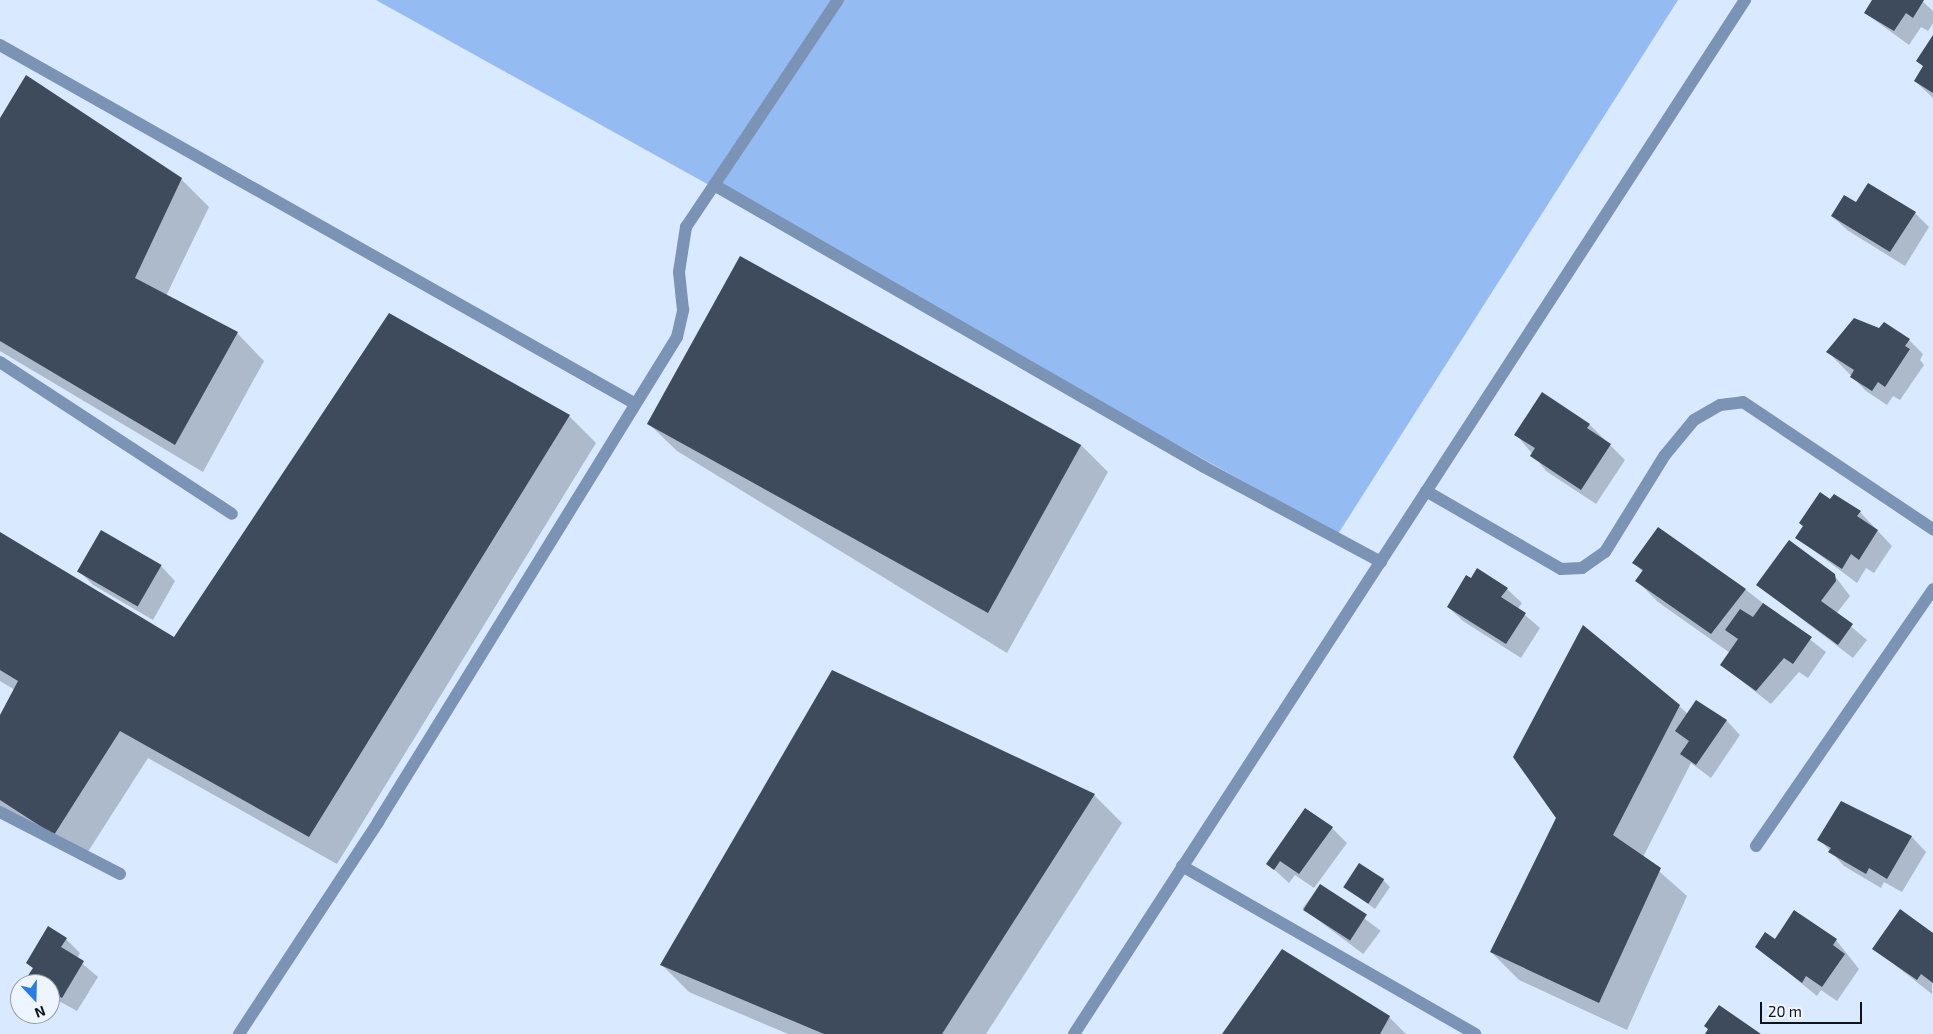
<!DOCTYPE html>
<style>
body{margin:0}
#map{position:relative;width:1933px;height:1034px;overflow:hidden;background:#d9e9ff;font-family:"Exo 2",sans-serif}
div>[style]{position:absolute}
.green>*{inset:0;background:#94bbf2}
.shadow>*{inset:0;background:#0003;transform-origin:0 0}
.building>*{inset:0;background:#3e4b5d;transform-origin:0 0}
.minor>*{height:12px;margin:-6px;padding:0 6px;transform-origin:6px;border-radius:6px;background:#7b93b5}
span{translate:-50% -50%;white-space:nowrap;text-align:center;line-height:1.15;-webkit-text-stroke:5px #eff5fe;paint-order:stroke}
.north{position:absolute;left:10px;top:974px;width:50px;height:50px;box-sizing:border-box;background:#eff5fe;border:1px solid #959ba3;border-radius:50%;rotate:159deg;font-size:14px;font-weight:700;line-height:20px;text-align:center;color:#0e131b}
.north::after{content:'';display:block;margin:auto;width:18px;height:22px;background:#277ce6;clip-path:polygon(50% 0,100% 100%,50% 72%,0 100%)}
.scale{position:absolute;left:1760px;top:1002px;width:102px;height:22px;box-sizing:border-box;border:2px solid #0e131b;border-top:0;padding-left:6px;font-size:15px;line-height:18px;white-space:nowrap;color:#0e131b;-webkit-text-stroke:4px #eff5fe;paint-order:stroke}
</style>
<div id="map">
<div class="green">
<div style="clip-path:polygon(376px 0,1678px 0,1338px 534px)"></div>
</div>
<div class="shadow">
<div style="clip-path:polygon(1873px 0,1921px 0,1933px 11px,1933px 23px,1928px 31px,1921px 27px,1909px 45px,1865px 13px)"></div>
<div style="clip-path:polygon(1933px 37px,1933px 98px,1915px 81px,1924px 67px,1918px 61px)"></div>
<div style="clip-path:polygon(0 121px,181px 179px,209px 207px,166px 296px,237px 333px,264px 361px,203px 472px,0 351px)"></div>
<div style="clip-path:polygon(1856px 204px,1915px 213px,1929px 227px,1905px 266px,1847px 230px,1832px 216px)"></div>
<div style="clip-path:polygon(1909px 340px,1923px 354px,1920px 360px,1924px 365px,1900px 400px,1893px 396px,1887px 405px,1866px 391px,1828px 352px)"></div>
<div style="clip-path:polygon(1543px 394px,1590px 425px,1625px 460px,1596px 504px,1546px 471px,1516px 434px)"></div>
<div style="clip-path:polygon(569px 416px,596px 443px,337px 864px,148px 758px,82px 861px,0 809px,0 718px,15px 690px,0 681px,0 533px,174px 638px)"></div>
<div style="clip-path:polygon(649px 424px,1081px 445px,1108px 472px,1007px 653px,677px 451px)"></div>
<div style="clip-path:polygon(1860px 512px,1892px 546px,1874px 573px,1866px 568px,1857px 583px,1797px 538px)"></div>
<div style="clip-path:polygon(1634px 563px,1746px 590px,1826px 652px,1808px 678px,1799px 672px,1771px 704px,1721px 665px,1730px 653px,1658px 602px,1637px 581px,1643px 572px)"></div>
<div style="clip-path:polygon(161px 566px,175px 581px,153px 620px,93px 585px,79px 571px)"></div>
<div style="clip-path:polygon(1834px 575px,1850px 596px,1836px 614px,1867px 640px,1853px 658px,1757px 585px)"></div>
<div style="clip-path:polygon(1507px 589px,1522px 603px,1518px 609px,1540px 628px,1521px 658px,1463px 621px,1448px 607px)"></div>
<div style="clip-path:polygon(833px 672px,1094px 795px,1122px 823px,986px 1034px,788px 1034px,689px 992px,662px 965px)"></div>
<div style="clip-path:polygon(1679px 706px,1688px 714px,1726px 720px,1740px 735px,1711px 778px,1691px 763px,1643px 857px,1687px 896px,1627px 1030px,1519px 980px,1491px 952px)"></div>
<div style="clip-path:polygon(1841px 803px,1912px 837px,1926px 852px,1902px 892px,1884px 882px,1881px 888px,1844px 866px,1819px 839px)"></div>
<div style="clip-path:polygon(1332px 828px,1347px 843px,1314px 888px,1295px 875px,1289px 883px,1268px 864px)"></div>
<div style="clip-path:polygon(1383px 880px,1390px 887px,1375px 909px,1345px 887px)"></div>
<div style="left:1320px;top:885px;width:76px;height:29px;rotate:37deg"></div>
<div style="clip-path:polygon(1795px 912px,1836px 940px,1859px 969px,1837px 1001px,1821px 990px,1817px 996px,1757px 947px,1776px 941px)"></div>
<div style="clip-path:polygon(1933px 934px,1932px 994px,1873px 948px)"></div>
<div style="clip-path:polygon(66px 939px,80px 953px,77px 959px,98px 977px,77px 1011px,50px 996px,50px 984px,36px 984px,29px 977px,34px 969px,27px 963px)"></div>
<div style="clip-path:polygon(1389px 1017px,1406px 1034px,1223px 1034px)"></div>
</div>
<div class="building">
<div style="clip-path:polygon(1872px 0,1924px 0,1913px 18px,1906px 13px,1894px 31px,1864px 13px)"></div>
<div style="clip-path:polygon(1933px 35px,1933px 93px,1914px 81px,1923px 66px,1916px 61px)"></div>
<div style="clip-path:polygon(26px 75px,182px 178px,135px 278px,238px 332px,175px 445px,0 341px,0 118px)"></div>
<div style="clip-path:polygon(1868px 183px,1916px 212px,1890px 252px,1831px 216px,1844px 195px,1856px 202px)"></div>
<div style="left:740px;top:256px;width:390px;height:192px;rotate:29deg"></div>
<div style="clip-path:polygon(389px 313px,570px 415px,309px 837px,120px 731px,54px 835px,0 800px,0 715px,18px 681px,0 670px,0 532px,174px 637px)"></div>
<div style="clip-path:polygon(1854px 318px,1879px 328px,1884px 322px,1910px 339px,1905px 346px,1910px 349px,1885px 387px,1878px 382px,1872px 391px,1850px 377px,1854px 370px,1826px 352px)"></div>
<div style="clip-path:polygon(1542px 392px,1590px 424px,1587px 428px,1611px 444px,1581px 490px,1530px 456px,1535px 448px,1514px 435px)"></div>
<div style="clip-path:polygon(1820px 492px,1830px 499px,1834px 494px,1861px 511px,1857px 516px,1878px 530px,1859px 560px,1851px 554px,1842px 569px,1795px 538px,1803px 526px,1799px 523px)"></div>
<div style="clip-path:polygon(1658px 527px,1746px 589px,1711px 634px,1635px 581px,1643px 570px,1632px 563px)"></div>
<div style="left:101px;top:530px;width:70px;height:48px;rotate:30deg"></div>
<div style="clip-path:polygon(1789px 540px,1835px 574px,1836px 581px,1821px 601px,1853px 624px,1838px 645px,1756px 585px)"></div>
<div style="clip-path:polygon(1477px 568px,1508px 588px,1501px 597px,1526px 613px,1506px 644px,1447px 607px,1466px 575px,1471px 578px)"></div>
<div style="clip-path:polygon(1763px 603px,1812px 637px,1793px 664px,1784px 658px,1756px 691px,1720px 665px,1738px 639px,1725px 630px,1740px 609px,1753px 617px)"></div>
<div style="clip-path:polygon(1583px 625px,1680px 705px,1613px 835px,1661px 868px,1599px 1003px,1490px 952px,1556px 818px,1513px 757px)"></div>
<div style="clip-path:polygon(832px 670px,1095px 794px,942px 1034px,824px 1034px,660px 965px)"></div>
<div style="clip-path:polygon(1696px 700px,1727px 720px,1696px 765px,1680px 754px,1689px 741px,1675px 731px)"></div>
<div style="clip-path:polygon(1841px 801px,1912px 836px,1887px 879px,1869px 868px,1866px 874px,1828px 852px,1831px 848px,1817px 840px)"></div>
<div style="clip-path:polygon(1305px 808px,1333px 827px,1299px 874px,1280px 861px,1274px 870px,1266px 864px)"></div>
<div style="left:1359px;top:863px;width:30px;height:29px;rotate:33deg"></div>
<div style="left:1320px;top:884px;width:56px;height:31px;rotate:33deg"></div>
<div style="clip-path:polygon(1900px 909px,1933px 933px,1933px 983px,1921px 974px,1917px 980px,1872px 949px)"></div>
<div style="clip-path:polygon(1794px 910px,1837px 939px,1833px 945px,1845px 954px,1822px 987px,1806px 976px,1802px 983px,1755px 947px,1765px 932px,1775px 939px)"></div>
<div style="clip-path:polygon(48px 926px,67px 938px,61px 947px,84px 961px,62px 998px,50px 991px,50px 984px,27px 977px,33px 968px,26px 963px)"></div>
<div style="clip-path:polygon(1282px 949px,1390px 1016px,1380px 1034px,1222px 1034px)"></div>
<div style="clip-path:polygon(1719px 1005px,1761px 1034px,1705px 1034px,1708px 1029px,1704px 1026px)"></div>
</div>
<div class="minor">
<div style="left:0;top:45px;width:728px;rotate:29.45deg"></div>
<div style="left:714px;top:185px;width:565px;rotate:29.92deg"></div>
<div style="left:1204px;top:467px;width:201px;rotate:28.2deg"></div>
<div style="left:0;top:362px;width:277px;rotate:33.2deg"></div>
<div style="left:1426px;top:491px;width:156px;rotate:30deg"></div>
<div style="left:1561px;top:569px;width:21px;rotate:-3deg"></div>
<div style="left:1582px;top:568px;width:28px;rotate:-35deg"></div>
<div style="left:1605px;top:552px;width:114px;rotate:-58.3deg"></div>
<div style="left:1665px;top:455px;width:45px;rotate:-50.4deg"></div>
<div style="left:1694px;top:420px;width:30px;rotate:-30deg"></div>
<div style="left:1720px;top:405px;width:23px;rotate:-7deg"></div>
<div style="left:1743px;top:402px;width:229px;rotate:33.8deg"></div>
<div style="left:0;top:812px;width:135px;rotate:27.3deg"></div>
<div style="left:1756px;top:846px;width:312px;rotate:-55.4deg"></div>
<div style="left:1182px;top:866px;width:338px;rotate:29.8deg"></div>
<div style="left:239px;top:1034px;width:254px;rotate:-56.7deg"></div>
<div style="left:378px;top:822px;width:570px;rotate:-58.35deg"></div>
<div style="left:677px;top:337px;width:28px;rotate:-77deg"></div>
<div style="left:683px;top:310px;width:38px;rotate:-96deg"></div>
<div style="left:679px;top:272px;width:46px;rotate:-81.2deg"></div>
<div style="left:686px;top:227px;width:273px;rotate:-56.2deg"></div>
<div style="left:1074px;top:1034px;width:1233px;rotate:-57.02deg"></div>
</div>
<div class="north">N</div>
<div class="scale">20 m</div>
</div>
